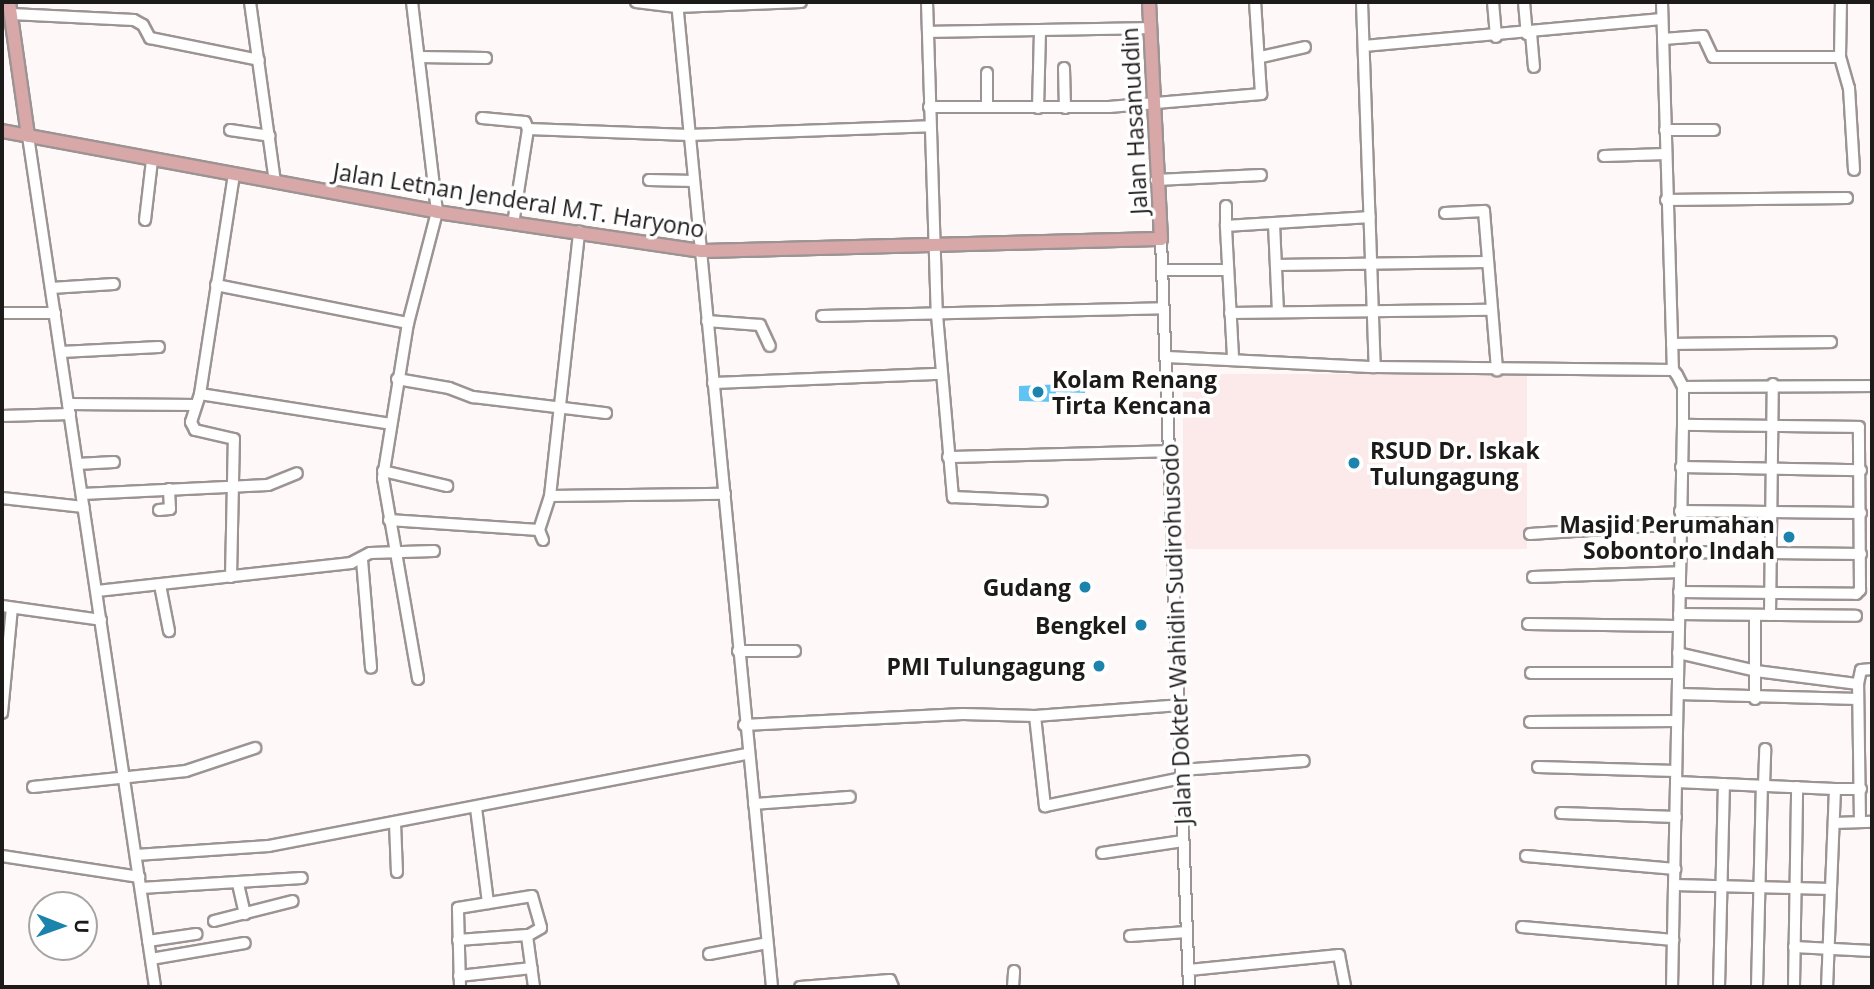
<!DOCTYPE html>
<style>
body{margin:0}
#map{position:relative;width:1874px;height:989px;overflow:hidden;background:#fff8f8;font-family:"Open Sans",sans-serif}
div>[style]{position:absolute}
.built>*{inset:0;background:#fbeae9;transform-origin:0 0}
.water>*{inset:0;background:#5fc4f3}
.roads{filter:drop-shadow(2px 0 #9c9493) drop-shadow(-2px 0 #9c9493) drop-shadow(0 2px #9c9493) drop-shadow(0 -2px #9c9493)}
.minor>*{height:10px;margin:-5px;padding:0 5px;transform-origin:5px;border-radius:5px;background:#fff}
.major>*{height:12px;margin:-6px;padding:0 6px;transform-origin:6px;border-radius:6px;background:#d8a8a8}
.dots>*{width:19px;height:19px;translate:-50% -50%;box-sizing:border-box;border:4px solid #fff;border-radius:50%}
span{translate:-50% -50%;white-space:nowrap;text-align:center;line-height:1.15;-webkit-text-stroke:7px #fff;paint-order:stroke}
.street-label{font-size:23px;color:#1d1a1a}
.poi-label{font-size:23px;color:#1d1a1a;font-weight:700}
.left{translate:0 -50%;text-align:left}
.right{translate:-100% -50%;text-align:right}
.frame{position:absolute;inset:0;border:4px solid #1d1a1a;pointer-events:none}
.north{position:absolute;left:28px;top:891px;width:70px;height:70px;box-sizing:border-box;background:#fff;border:2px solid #a5a3a3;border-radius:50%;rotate:91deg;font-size:19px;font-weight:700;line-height:28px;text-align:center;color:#1d1a1a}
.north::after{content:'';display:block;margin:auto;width:24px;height:32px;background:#1b83ac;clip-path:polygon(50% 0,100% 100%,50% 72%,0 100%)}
</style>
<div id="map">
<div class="built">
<div style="left:1183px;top:374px;width:344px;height:175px"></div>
</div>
<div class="water">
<div style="clip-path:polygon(1086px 383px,1085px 393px,1056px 392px,1055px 402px,1019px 401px,1019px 386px)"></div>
</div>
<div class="roads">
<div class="minor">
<div style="left:250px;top:2px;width:182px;rotate:82.1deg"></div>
<div style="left:412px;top:2px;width:211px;rotate:83.2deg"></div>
<div style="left:437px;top:212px;width:115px;rotate:104.6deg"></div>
<div style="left:408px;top:323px;width:157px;rotate:99.2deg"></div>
<div style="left:383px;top:478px;width:204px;rotate:80.1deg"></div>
<div style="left:636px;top:2px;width:41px;rotate:7deg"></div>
<div style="left:677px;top:7px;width:124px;rotate:-2.3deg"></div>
<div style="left:677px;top:2px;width:990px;rotate:84.49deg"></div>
<div style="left:927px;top:2px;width:313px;rotate:88.2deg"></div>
<div style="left:937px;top:315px;width:183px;rotate:85deg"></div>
<div style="left:953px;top:497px;width:89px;rotate:2.6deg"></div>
<div style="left:1362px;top:2px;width:365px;rotate:88deg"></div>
<div style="left:1493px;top:2px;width:35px;rotate:85deg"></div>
<div style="left:1524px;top:2px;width:32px;rotate:85deg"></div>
<div style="left:1662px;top:2px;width:368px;rotate:88.3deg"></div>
<div style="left:11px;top:14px;width:123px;rotate:2.8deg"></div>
<div style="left:134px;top:20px;width:10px;rotate:29deg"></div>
<div style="left:143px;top:25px;width:15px;rotate:62deg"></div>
<div style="left:150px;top:38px;width:111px;rotate:11.4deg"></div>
<div style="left:928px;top:32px;width:222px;rotate:-1deg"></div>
<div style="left:1531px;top:33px;width:34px;rotate:85deg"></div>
<div style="left:1663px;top:39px;width:40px;rotate:-4.3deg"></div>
<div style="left:1703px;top:36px;width:23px;rotate:65deg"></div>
<div style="left:1713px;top:57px;width:127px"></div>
<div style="left:1840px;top:57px;width:55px;rotate:-89deg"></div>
<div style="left:1364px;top:46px;width:299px;rotate:-5.2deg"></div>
<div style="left:419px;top:57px;width:67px;rotate:0.9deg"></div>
<div style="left:1261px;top:57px;width:45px;rotate:-12.8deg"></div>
<div style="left:1840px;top:57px;width:32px;rotate:74deg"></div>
<div style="left:1849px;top:88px;width:82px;rotate:86.5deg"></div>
<div style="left:1064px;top:68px;width:40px;rotate:88.6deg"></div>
<div style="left:987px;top:73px;width:34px;rotate:90deg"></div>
<div style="left:929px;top:107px;width:180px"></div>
<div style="left:1109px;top:107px;width:153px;rotate:-4.9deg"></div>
<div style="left:1261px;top:94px;width:92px;rotate:-93.7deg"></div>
<div style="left:1038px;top:108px;width:78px;rotate:-88.5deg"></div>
<div style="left:482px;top:118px;width:43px;rotate:5.3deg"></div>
<div style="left:525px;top:122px;width:8px;rotate:67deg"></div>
<div style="left:230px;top:130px;width:40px;rotate:8.5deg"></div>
<div style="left:1665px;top:130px;width:49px"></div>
<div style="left:28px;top:136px;width:860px;rotate:81.51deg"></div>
<div style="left:1604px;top:156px;width:62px;rotate:-1.8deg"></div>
<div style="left:649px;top:180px;width:45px;rotate:1.3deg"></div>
<div style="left:1156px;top:180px;width:105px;rotate:-2.7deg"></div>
<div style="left:1666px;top:200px;width:181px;rotate:-0.6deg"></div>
<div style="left:1226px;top:206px;width:20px;rotate:90deg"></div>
<div style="left:1445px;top:213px;width:39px;rotate:-3deg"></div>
<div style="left:1484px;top:211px;width:160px;rotate:85.3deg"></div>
<div style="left:145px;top:220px;width:60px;rotate:-83.3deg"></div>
<div style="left:513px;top:224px;width:96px;rotate:-81deg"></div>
<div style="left:528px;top:129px;width:161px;rotate:2.1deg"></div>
<div style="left:689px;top:135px;width:241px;rotate:-2.1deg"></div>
<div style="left:1274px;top:224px;width:88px;rotate:87.4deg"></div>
<div style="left:1161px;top:239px;width:749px;rotate:87.86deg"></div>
<div style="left:1276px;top:265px;width:211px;rotate:-0.8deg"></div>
<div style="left:1162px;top:270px;width:65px"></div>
<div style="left:216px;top:285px;width:196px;rotate:11.2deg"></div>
<div style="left:51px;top:288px;width:63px;rotate:-3.6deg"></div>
<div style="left:2px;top:313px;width:53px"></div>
<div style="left:1230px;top:313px;width:260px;rotate:-0.7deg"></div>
<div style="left:822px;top:316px;width:342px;rotate:-1.3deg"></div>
<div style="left:707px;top:321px;width:53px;rotate:4.3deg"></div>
<div style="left:760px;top:325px;width:23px;rotate:65deg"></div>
<div style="left:1672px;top:344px;width:159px;rotate:-0.7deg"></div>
<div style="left:61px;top:352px;width:98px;rotate:-2.9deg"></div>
<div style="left:1167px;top:357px;width:208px;rotate:2.8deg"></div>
<div style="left:1375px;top:367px;width:298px;rotate:0.6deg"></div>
<div style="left:1673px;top:370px;width:6px;rotate:51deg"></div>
<div style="left:1677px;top:375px;width:13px;rotate:63deg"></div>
<div style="left:1683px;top:387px;width:38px;rotate:90deg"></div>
<div style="left:1683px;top:425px;width:562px;rotate:91.12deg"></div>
<div style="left:1233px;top:357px;width:131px;rotate:-93.1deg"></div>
<div style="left:1226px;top:226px;width:144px;rotate:-3.6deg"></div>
<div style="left:397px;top:379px;width:53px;rotate:9.8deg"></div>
<div style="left:449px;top:388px;width:26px;rotate:21deg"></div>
<div style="left:473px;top:397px;width:134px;rotate:6.9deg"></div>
<div style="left:713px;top:383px;width:229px;rotate:-2.3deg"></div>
<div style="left:1683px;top:387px;width:189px;rotate:-0.3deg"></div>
<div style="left:200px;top:394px;width:193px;rotate:8.9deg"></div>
<div style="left:68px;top:404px;width:128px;rotate:0.4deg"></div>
<div style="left:2px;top:416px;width:68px;rotate:-1.7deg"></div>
<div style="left:948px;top:457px;width:222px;rotate:-1.5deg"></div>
<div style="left:77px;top:464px;width:37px;rotate:-3deg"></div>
<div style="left:1681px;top:467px;width:180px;rotate:1deg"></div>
<div style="left:383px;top:471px;width:66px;rotate:13.2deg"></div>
<div style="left:82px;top:494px;width:186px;rotate:-2.8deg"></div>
<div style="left:268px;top:485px;width:31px;rotate:-22deg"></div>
<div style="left:550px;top:496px;width:175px;rotate:-0.7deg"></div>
<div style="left:2px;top:498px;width:82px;rotate:6.3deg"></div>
<div style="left:159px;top:510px;width:11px;rotate:-5deg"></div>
<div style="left:170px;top:509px;width:20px;rotate:-93deg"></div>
<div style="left:1680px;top:511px;width:181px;rotate:0.6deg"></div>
<div style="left:389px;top:520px;width:150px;rotate:3.8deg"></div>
<div style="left:1530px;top:534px;width:150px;rotate:-3.8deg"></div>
<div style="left:543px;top:540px;width:11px;rotate:-112deg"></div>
<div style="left:539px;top:530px;width:36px;rotate:-72deg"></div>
<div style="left:550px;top:496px;width:266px;rotate:-83.7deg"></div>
<div style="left:1680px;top:552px;width:181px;rotate:0.6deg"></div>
<div style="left:362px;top:560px;width:108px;rotate:85.2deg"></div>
<div style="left:231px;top:577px;width:138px;rotate:-88.8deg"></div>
<div style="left:234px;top:439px;width:40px;rotate:-167deg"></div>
<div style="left:195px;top:430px;width:9px;rotate:-117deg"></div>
<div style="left:191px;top:422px;width:29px;rotate:-72deg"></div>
<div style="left:200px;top:394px;width:222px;rotate:-81.2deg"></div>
<div style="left:1533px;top:577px;width:147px;rotate:-1.9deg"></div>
<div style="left:160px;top:585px;width:47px;rotate:78.9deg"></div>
<div style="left:97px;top:591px;width:256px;rotate:-6.3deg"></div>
<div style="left:351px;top:563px;width:21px;rotate:-28deg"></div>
<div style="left:370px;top:553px;width:64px;rotate:-1.8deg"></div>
<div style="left:1679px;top:592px;width:177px;rotate:0.6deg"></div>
<div style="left:1856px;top:594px;width:6px;rotate:-45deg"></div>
<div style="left:1860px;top:590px;width:163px;rotate:-90.4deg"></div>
<div style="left:1859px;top:427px;width:176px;rotate:-179.3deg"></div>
<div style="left:2px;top:606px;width:100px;rotate:8deg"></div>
<div style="left:1679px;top:614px;width:177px;rotate:0.6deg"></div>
<div style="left:1770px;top:615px;width:231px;rotate:-89.3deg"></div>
<div style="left:1528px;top:624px;width:151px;rotate:0.8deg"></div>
<div style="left:738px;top:651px;width:57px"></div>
<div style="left:1678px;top:653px;width:80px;rotate:13deg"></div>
<div style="left:1756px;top:671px;width:103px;rotate:7.3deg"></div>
<div style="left:1531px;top:673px;width:147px"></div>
<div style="left:1678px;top:694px;width:180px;rotate:1.6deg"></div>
<div style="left:1755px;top:699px;width:84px;rotate:-90deg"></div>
<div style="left:2px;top:713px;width:105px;rotate:-84.6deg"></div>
<div style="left:1035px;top:716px;width:91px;rotate:83.7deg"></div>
<div style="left:1045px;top:806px;width:139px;rotate:-11.6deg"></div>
<div style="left:1530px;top:722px;width:147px;rotate:-0.4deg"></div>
<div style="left:744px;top:725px;width:219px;rotate:-2.9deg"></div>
<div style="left:963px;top:714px;width:72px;rotate:1.6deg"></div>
<div style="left:1035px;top:716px;width:145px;rotate:-4.3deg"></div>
<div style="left:1538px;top:767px;width:138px;rotate:1.7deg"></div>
<div style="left:1181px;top:770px;width:123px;rotate:-4.2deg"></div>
<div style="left:1676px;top:782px;width:159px;rotate:2.5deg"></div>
<div style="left:1835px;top:789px;width:198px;rotate:92.3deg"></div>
<div style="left:1764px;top:786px;width:37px;rotate:-88deg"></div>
<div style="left:33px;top:787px;width:154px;rotate:-6deg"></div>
<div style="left:186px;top:771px;width:73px;rotate:-18.4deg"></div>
<div style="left:1835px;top:789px;width:26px"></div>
<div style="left:754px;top:804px;width:96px;rotate:-4.2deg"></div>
<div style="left:476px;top:808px;width:96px;rotate:82.8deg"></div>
<div style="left:1561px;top:813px;width:115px;rotate:2deg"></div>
<div style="left:1860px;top:822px;width:138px;rotate:-90.8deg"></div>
<div style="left:1858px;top:684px;width:14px;rotate:-78deg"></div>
<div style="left:1861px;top:670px;width:11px;rotate:-5deg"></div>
<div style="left:395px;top:823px;width:49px;rotate:87.7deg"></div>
<div style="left:1834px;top:823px;width:38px;rotate:-2deg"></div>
<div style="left:1102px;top:853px;width:82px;rotate:-8.4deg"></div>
<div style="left:136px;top:855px;width:133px;rotate:-3.9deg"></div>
<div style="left:269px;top:846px;width:487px;rotate:-10.9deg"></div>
<div style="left:2px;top:856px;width:139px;rotate:8.7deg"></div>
<div style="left:1526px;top:856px;width:150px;rotate:5deg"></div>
<div style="left:238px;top:884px;width:31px;rotate:77deg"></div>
<div style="left:1674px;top:885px;width:157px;rotate:1.5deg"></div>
<div style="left:141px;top:888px;width:161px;rotate:-3.6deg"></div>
<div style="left:214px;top:921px;width:81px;rotate:-14.2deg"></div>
<div style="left:1522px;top:927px;width:152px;rotate:4.9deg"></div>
<div style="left:1130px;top:936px;width:57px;rotate:-4deg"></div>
<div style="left:458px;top:940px;width:69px;rotate:-4.1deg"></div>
<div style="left:148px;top:941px;width:49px;rotate:-8.3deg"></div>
<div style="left:1794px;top:947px;width:78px;rotate:2.9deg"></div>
<div style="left:709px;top:954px;width:59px;rotate:-10.7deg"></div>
<div style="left:151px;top:959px;width:95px;rotate:-9.7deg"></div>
<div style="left:1189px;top:970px;width:151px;rotate:-5.7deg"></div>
<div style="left:1339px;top:955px;width:33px;rotate:79deg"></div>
<div style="left:459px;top:976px;width:73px;rotate:-6.3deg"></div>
<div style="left:460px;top:987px;width:79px;rotate:-91.5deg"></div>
<div style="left:458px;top:908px;width:75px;rotate:-9.2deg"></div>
<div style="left:532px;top:896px;width:33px;rotate:74deg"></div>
<div style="left:541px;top:928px;width:16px;rotate:150deg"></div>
<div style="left:527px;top:936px;width:51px;rotate:82.2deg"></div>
<div style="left:800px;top:987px;width:90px;rotate:-4.4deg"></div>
<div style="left:890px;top:980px;width:8px;rotate:67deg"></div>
<div style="left:1013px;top:987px;width:16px;rotate:-86deg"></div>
<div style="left:1719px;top:987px;width:203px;rotate:-88.6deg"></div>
<div style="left:1757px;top:987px;width:201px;rotate:-88.6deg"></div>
<div style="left:1794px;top:987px;width:200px;rotate:-89.1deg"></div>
</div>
<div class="major">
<div style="left:9px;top:2px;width:135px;rotate:81.9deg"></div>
<div style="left:2px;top:131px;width:442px;rotate:10.5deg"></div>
<div style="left:437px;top:212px;width:267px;rotate:8.4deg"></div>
<div style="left:701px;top:251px;width:460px;rotate:-1.5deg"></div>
<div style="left:1161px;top:239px;width:237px;rotate:-92.9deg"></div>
</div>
</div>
<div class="dots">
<div style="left:1038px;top:392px;background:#1b83ac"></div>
<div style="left:1354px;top:463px;background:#1b83ac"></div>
<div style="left:1789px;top:537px;background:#1b83ac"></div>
<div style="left:1085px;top:587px;background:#1b83ac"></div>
<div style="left:1141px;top:625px;background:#1b83ac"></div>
<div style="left:1099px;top:666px;background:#1b83ac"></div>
</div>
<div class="street-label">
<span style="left:1134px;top:121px;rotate:-93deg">Jalan Hasanuddin</span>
<span style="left:519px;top:200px;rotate:9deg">Jalan Letnan Jenderal M.T. Haryono</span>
<span style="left:1176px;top:634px;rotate:-92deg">Jalan Dokter Wahidin Sudirohusodo</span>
</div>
<div class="poi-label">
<span class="left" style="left:1052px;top:392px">Kolam Renang<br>Tirta Kencana</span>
<span class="left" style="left:1370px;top:463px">RSUD Dr. Iskak<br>Tulungagung</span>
<span class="right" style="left:1775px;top:537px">Masjid Perumahan<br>Sobontoro Indah</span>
<span class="right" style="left:1071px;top:587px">Gudang</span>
<span class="right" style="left:1127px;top:625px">Bengkel</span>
<span class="right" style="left:1085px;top:666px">PMI Tulungagung</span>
</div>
<div class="frame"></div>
<div class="north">U</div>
</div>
